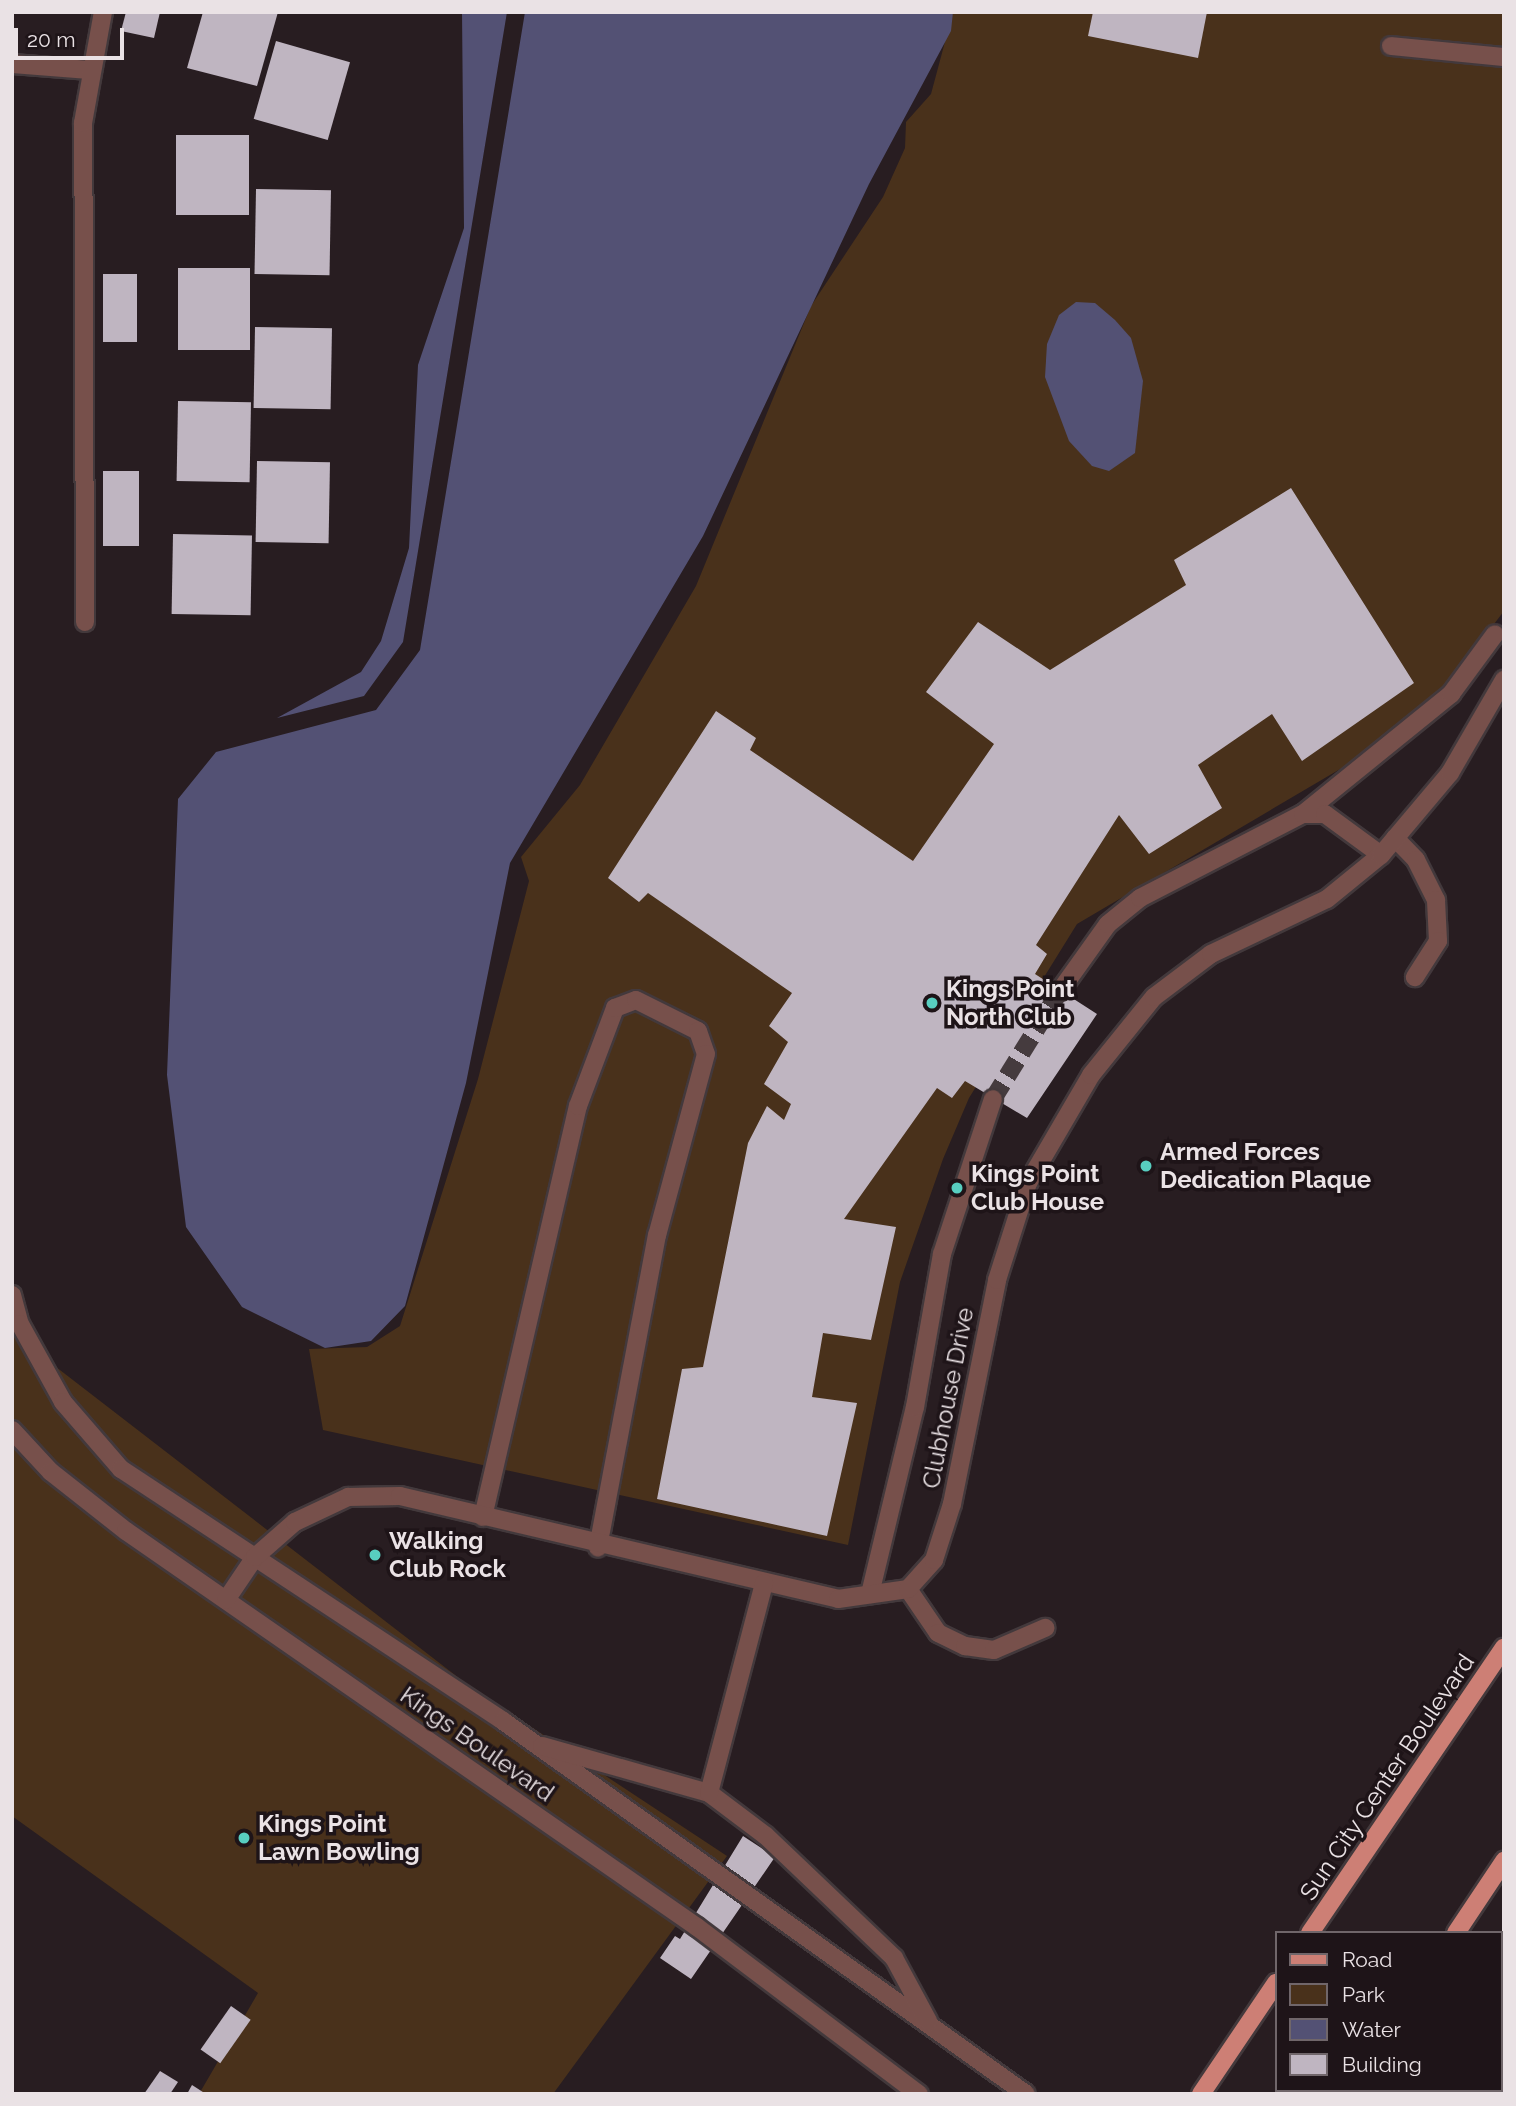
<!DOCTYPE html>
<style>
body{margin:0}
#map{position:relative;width:1516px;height:2106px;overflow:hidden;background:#281d21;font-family:Raleway,sans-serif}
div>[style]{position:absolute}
.green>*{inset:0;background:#49311b}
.water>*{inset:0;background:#535174}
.building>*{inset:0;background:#bfb5c1;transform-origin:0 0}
.minor-tunnel>*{height:18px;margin-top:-9px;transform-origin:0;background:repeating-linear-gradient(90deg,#453b3e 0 18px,transparent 0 27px)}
.roads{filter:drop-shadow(2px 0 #43393c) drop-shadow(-2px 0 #43393c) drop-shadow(0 2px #43393c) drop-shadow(0 -2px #43393c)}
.minor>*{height:18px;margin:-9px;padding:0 9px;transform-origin:9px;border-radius:9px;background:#77504b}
.major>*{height:18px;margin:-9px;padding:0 9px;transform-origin:9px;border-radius:9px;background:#cd7f75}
.dots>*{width:19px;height:19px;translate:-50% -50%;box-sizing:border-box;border:4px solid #1e1418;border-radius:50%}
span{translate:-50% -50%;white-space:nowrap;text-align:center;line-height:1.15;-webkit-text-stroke:7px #1e1418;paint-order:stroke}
.poi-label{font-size:24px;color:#eae2e5;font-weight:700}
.left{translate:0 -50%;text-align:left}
.street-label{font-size:24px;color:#eae2e5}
.frame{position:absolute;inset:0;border:14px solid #eae2e5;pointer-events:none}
.legend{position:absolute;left:1275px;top:1931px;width:228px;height:161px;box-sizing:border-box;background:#1e1418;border:2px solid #70666a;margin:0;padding:9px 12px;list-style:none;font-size:21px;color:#eae2e5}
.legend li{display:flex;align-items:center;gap:14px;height:35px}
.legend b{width:35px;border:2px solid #70666a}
.scale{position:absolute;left:14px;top:28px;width:110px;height:32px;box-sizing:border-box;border:4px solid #eae2e5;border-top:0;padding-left:9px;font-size:21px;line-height:24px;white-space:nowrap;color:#eae2e5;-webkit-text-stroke:5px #1e1418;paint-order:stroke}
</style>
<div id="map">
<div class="green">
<div style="clip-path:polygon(953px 12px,1504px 12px,1504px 611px,1435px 701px,1364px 755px,1077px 924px,969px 1098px,943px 1159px,900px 1282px,848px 1545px,323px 1430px,309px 1349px,367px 1347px,400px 1326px,478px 1079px,529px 881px,521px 857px,580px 785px,696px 586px,811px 306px,883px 197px,905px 148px,906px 122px,931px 94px)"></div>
<div style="clip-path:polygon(12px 1333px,468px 1685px,727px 1856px,553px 2094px,199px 2094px,258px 1993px,12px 1816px)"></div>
</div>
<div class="water">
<div style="clip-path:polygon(462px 12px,507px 12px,403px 642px,364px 696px,277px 718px,361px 672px,381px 641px,409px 548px,418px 365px,464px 228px)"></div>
<div style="clip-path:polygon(525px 12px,953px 12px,951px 31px,869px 184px,703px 536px,510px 863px,466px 1083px,405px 1306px,371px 1341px,325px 1348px,242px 1307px,186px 1227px,167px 1075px,178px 799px,216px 752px,376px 710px,420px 650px)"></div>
<div style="clip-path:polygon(1076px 302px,1095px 303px,1115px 320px,1131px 338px,1143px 381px,1135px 453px,1109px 471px,1092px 466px,1069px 441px,1045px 377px,1047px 344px,1059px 315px)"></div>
</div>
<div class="building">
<div style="clip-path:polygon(126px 12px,160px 12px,154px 38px,121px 31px)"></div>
<div style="clip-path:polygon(203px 12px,278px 12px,257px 86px,187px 68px)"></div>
<div style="clip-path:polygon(1093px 12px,1207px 12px,1198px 58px,1088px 36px)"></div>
<div style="left:276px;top:41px;width:77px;height:81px;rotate:16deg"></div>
<div style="left:249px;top:135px;width:80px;height:73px;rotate:90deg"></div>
<div style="left:256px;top:189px;width:75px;height:85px;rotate:1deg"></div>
<div style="left:178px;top:268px;width:72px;height:82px"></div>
<div style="left:137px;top:274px;width:68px;height:34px;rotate:90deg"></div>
<div style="left:255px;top:327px;width:77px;height:81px;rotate:1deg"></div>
<div style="left:178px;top:401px;width:73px;height:80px;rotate:1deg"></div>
<div style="left:257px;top:461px;width:73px;height:81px;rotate:1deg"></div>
<div style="left:103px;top:471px;width:36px;height:75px"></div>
<div style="clip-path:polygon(1291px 488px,1414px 683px,1302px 761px,1272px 714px,1198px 765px,1222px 808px,1149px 854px,1119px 815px,1036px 945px,1047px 954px,1035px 974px,1097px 1014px,1027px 1118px,965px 1081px,952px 1098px,937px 1088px,844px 1219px,896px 1227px,871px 1340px,823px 1333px,812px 1397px,857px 1403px,827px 1536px,657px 1499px,682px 1369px,703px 1367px,748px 1143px,767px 1106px,784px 1120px,791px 1104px,764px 1084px,788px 1042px,769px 1026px,792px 993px,648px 893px,639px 902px,608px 878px,716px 711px,756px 738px,750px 750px,913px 861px,994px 744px,926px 692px,978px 622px,1050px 670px,1186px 585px,1174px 560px)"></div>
<div style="left:173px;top:534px;width:79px;height:80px;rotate:1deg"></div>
<div style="clip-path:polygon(743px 1836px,775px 1857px,691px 1979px,660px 1958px,675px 1936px,680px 1939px)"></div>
<div style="left:231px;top:2006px;width:24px;height:53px;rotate:35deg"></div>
<div style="clip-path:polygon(160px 2071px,178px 2082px,170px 2094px,144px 2094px)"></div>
<div style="clip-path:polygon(192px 2085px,206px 2094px,187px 2094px)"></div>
</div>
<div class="minor-tunnel">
<div style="left:993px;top:1099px;width:127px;rotate:-58.2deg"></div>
</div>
<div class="roads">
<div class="minor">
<div style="left:1391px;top:46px;width:114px;rotate:5.6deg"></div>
<div style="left:12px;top:64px;width:78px;rotate:4.4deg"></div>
<div style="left:85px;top:622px;width:499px;rotate:-90.2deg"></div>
<div style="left:83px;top:123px;width:113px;rotate:-79.8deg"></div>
<div style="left:1303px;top:814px;width:191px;rotate:-39deg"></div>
<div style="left:1451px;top:694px;width:74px;rotate:-53.7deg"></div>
<div style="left:1395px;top:838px;width:30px;rotate:46deg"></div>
<div style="left:1416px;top:860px;width:45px;rotate:63.4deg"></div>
<div style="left:1436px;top:900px;width:41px;rotate:87.2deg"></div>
<div style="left:1438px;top:941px;width:43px;rotate:122.6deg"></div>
<div style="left:1060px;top:991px;width:82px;rotate:-54.4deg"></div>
<div style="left:1108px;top:924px;width:41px;rotate:-39.1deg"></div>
<div style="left:1140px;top:898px;width:183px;rotate:-27.3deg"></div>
<div style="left:1303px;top:814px;width:22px"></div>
<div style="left:1325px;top:814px;width:69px;rotate:36.2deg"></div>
<div style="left:12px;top:1295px;width:30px;rotate:75deg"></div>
<div style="left:20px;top:1324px;width:89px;rotate:61.1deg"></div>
<div style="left:63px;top:1402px;width:89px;rotate:49.1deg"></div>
<div style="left:121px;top:1469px;width:458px;rotate:33.4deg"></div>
<div style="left:503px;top:1721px;width:642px;rotate:35.5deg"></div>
<div style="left:12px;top:1430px;width:57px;rotate:47.1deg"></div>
<div style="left:51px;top:1472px;width:95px;rotate:38.2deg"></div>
<div style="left:126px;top:1531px;width:695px;rotate:34.74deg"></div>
<div style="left:697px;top:1927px;width:278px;rotate:37deg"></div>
<div style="left:483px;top:1517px;width:422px;rotate:-77deg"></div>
<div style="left:578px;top:1106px;width:105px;rotate:-69.3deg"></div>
<div style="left:615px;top:1008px;width:22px;rotate:-21deg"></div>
<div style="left:636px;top:1000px;width:69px;rotate:26.6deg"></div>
<div style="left:698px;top:1031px;width:24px;rotate:71deg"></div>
<div style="left:706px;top:1054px;width:188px;rotate:105.1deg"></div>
<div style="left:657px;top:1235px;width:318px;rotate:100.7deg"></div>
<div style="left:908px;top:1589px;width:53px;rotate:55.7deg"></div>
<div style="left:938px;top:1633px;width:30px;rotate:26deg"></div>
<div style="left:965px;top:1646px;width:29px;rotate:8deg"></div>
<div style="left:994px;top:1650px;width:56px;rotate:-23.3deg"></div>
<div style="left:870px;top:1594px;width:192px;rotate:-76.5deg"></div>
<div style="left:915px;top:1407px;width:155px;rotate:-80deg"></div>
<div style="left:942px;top:1254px;width:163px;rotate:-71.8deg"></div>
<div style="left:226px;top:1600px;width:52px;rotate:-56deg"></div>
<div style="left:255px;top:1557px;width:53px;rotate:-41.2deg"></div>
<div style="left:295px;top:1522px;width:59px;rotate:-25.3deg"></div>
<div style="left:348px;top:1497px;width:52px;rotate:-1.1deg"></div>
<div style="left:400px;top:1496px;width:450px;rotate:13.2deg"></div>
<div style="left:838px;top:1599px;width:71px;rotate:-8.1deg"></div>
<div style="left:908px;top:1589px;width:39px;rotate:-48deg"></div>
<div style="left:934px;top:1560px;width:59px;rotate:-72.2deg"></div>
<div style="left:952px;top:1504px;width:228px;rotate:-78.6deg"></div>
<div style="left:997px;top:1280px;width:102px;rotate:-72.3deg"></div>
<div style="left:1028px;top:1183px;width:125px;rotate:-59.7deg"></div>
<div style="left:1091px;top:1075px;width:100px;rotate:-51.1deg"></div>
<div style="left:1154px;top:997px;width:71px;rotate:-37deg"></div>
<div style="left:1211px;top:954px;width:128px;rotate:-25.4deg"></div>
<div style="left:1327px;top:899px;width:70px;rotate:-39.2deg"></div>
<div style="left:1381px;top:855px;width:107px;rotate:-49.9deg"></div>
<div style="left:1450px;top:773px;width:108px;rotate:-59.9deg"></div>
<div style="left:542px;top:1746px;width:173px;rotate:15.7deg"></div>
<div style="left:709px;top:1793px;width:71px;rotate:37deg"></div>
<div style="left:766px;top:1836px;width:177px;rotate:43.6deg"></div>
<div style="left:894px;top:1958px;width:72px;rotate:61.6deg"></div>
<div style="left:709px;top:1793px;width:217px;rotate:-75.3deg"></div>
</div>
<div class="major">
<div style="left:1310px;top:1933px;width:345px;rotate:-55.8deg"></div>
<div style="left:1456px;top:1933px;width:87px;rotate:-56.3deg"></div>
<div style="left:1201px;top:2094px;width:134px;rotate:-56deg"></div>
<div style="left:1347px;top:2094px;width:4px;rotate:-63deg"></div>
</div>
</div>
<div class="dots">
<div style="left:932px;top:1003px;background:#58cec0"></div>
<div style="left:1146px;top:1166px;background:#58cec0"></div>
<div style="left:957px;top:1188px;background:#58cec0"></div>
<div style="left:375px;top:1555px;background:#58cec0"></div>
<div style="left:244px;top:1838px;background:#58cec0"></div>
</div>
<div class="poi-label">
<span class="left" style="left:946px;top:1003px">Kings Point<br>North Club</span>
<span class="left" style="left:1160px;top:1166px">Armed Forces<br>Dedication Plaque</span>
<span class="left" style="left:971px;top:1188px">Kings Point<br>Club House</span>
<span class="left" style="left:389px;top:1555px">Walking<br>Club Rock</span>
<span class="left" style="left:258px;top:1838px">Kings Point<br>Lawn Bowling</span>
</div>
<div class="street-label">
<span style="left:948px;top:1398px;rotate:-79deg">Clubhouse Drive</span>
<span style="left:477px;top:1744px;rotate:35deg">Kings Boulevard</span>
<span style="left:1387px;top:1777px;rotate:-56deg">Sun City Center Boulevard</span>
</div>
<div class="frame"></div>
<ul class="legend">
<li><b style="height:9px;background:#cd7f75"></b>Road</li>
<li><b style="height:19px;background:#49311b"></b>Park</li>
<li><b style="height:19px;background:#535174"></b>Water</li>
<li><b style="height:19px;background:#bfb5c1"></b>Building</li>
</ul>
<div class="scale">20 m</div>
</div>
